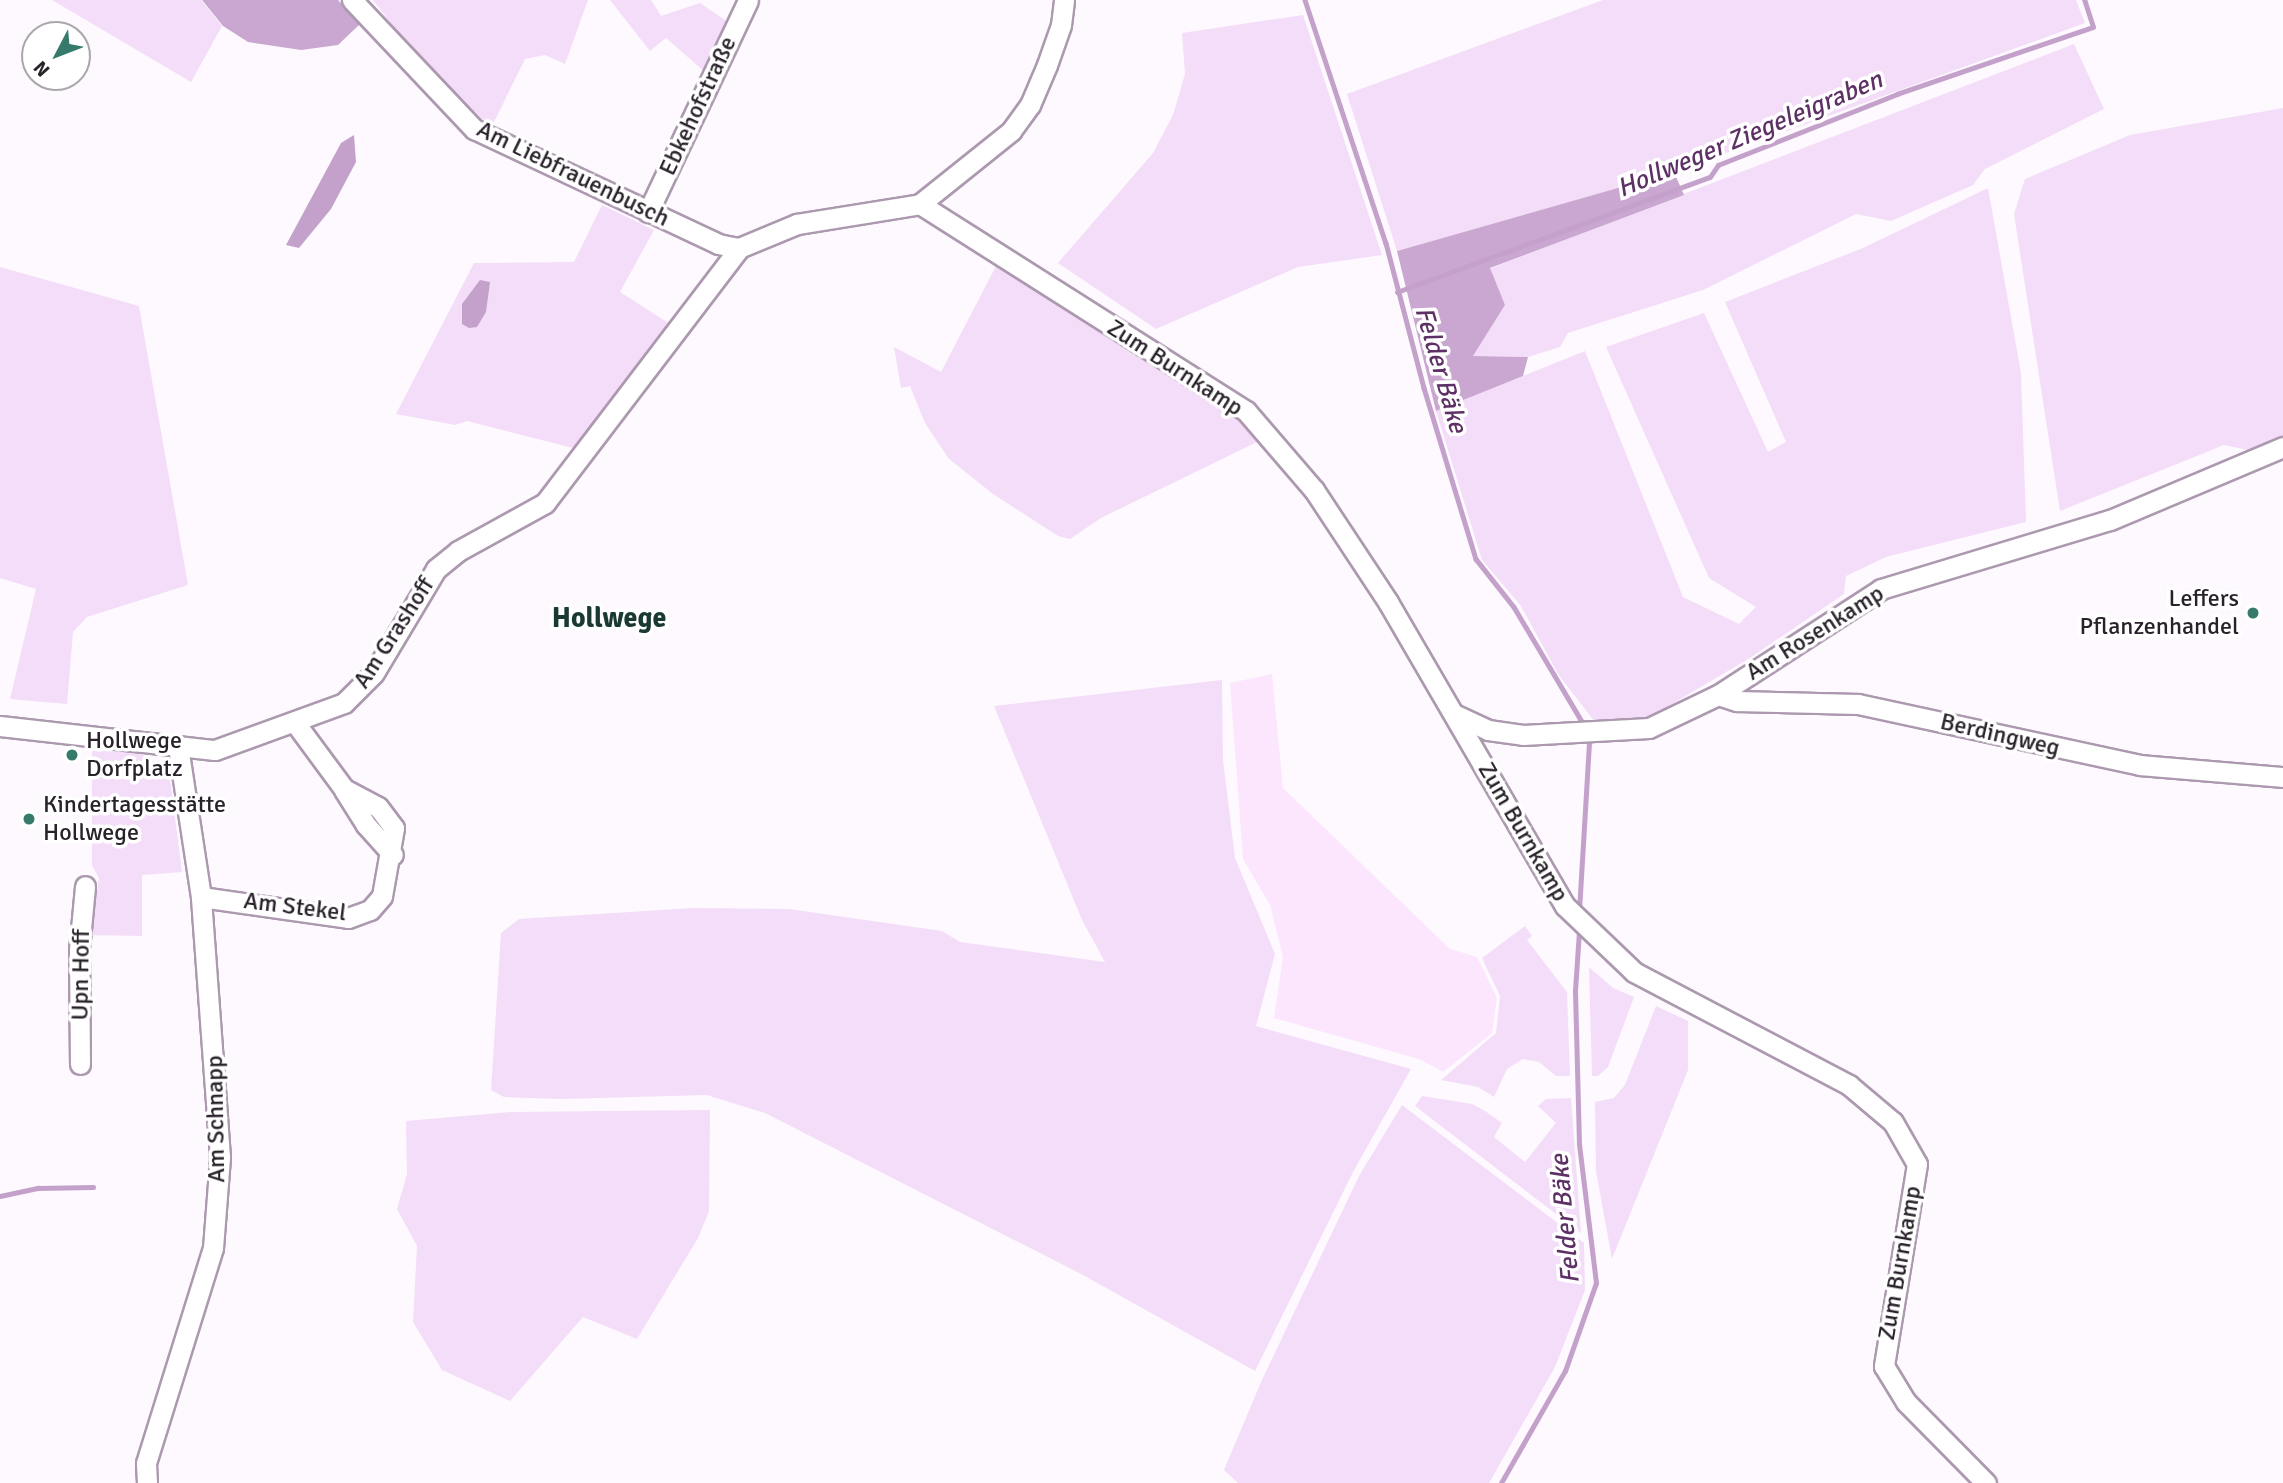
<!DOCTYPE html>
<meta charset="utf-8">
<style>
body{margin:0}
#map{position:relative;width:2283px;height:1483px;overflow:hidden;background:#fdf9fe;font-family:Signika,sans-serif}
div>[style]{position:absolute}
.built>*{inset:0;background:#fbe6fe}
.green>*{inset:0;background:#f4ddf8}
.forest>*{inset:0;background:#caa7d0}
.water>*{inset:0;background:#c4a1ca}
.stream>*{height:4.5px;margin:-2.25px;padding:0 2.25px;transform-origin:2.25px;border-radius:2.25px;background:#c4a1ca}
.roads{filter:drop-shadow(2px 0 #ac99af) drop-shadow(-2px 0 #ac99af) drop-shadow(0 2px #ac99af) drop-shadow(0 -2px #ac99af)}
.minor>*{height:19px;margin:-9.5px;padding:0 9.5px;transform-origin:9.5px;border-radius:9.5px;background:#fff}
.dots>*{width:19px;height:19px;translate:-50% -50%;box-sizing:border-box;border:4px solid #fff;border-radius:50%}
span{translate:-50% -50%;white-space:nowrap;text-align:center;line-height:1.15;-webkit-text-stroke:7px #fff;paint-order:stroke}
.street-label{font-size:24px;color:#29222a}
.poi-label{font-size:24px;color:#29222a}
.right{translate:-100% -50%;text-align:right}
.left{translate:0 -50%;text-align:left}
.water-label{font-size:26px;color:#5d3165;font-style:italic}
.quarter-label{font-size:28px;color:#193932;font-weight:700}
.north{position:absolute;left:21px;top:21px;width:70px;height:70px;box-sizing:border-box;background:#fff;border:2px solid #a9a7aa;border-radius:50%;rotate:228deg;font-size:19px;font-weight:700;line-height:28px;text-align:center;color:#29222a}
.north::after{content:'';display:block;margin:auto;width:24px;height:32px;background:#367a6c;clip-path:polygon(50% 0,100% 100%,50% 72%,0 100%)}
</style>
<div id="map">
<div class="built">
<div style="clip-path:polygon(1272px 674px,1283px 788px,1450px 949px,1477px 957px,1497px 998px,1492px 1033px,1443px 1072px,1419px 1059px,1274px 1018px,1283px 957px,1270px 905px,1243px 859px,1230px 683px)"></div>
</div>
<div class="green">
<div style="clip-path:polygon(52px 0,201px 0,222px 26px,191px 82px)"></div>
<div style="clip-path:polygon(373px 0,588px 0,565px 64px,545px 55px,525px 59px,493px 124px,481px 118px,409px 47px)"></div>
<div style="clip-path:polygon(610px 0,651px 0,661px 16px,700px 3px,728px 22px,706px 73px,666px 38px,650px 51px)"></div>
<div style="clip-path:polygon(1603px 0,2076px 0,2085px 23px,1674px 172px,1397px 251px,1347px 94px)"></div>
<div style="clip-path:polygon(1303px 15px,1382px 255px,1298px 267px,1156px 329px,1058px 263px,1153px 153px,1173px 115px,1185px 74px,1182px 33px)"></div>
<div style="clip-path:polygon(2074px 44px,2104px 109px,1985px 169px,1973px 185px,1891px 221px,1856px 214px,1703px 290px,1568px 333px,1560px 347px,1528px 357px,1473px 356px,1505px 305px,1489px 269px)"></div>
<div style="clip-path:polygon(2283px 108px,2283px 437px,2253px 451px,2224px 445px,2060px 511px,2014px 214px,2025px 179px,2130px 135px)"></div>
<div style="clip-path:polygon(1988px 188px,2021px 373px,2026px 522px,1886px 557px,1846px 576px,1844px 594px,1750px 658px,1650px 717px,1595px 722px,1558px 674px,1521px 606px,1482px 560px,1436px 411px,1585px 351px,1683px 597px,1739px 624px,1756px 607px,1709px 578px,1606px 347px,1704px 313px,1768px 452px,1786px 442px,1725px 302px,1863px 248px)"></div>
<div style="clip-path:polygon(602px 205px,654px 230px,620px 292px,670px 324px,577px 449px,467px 421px,455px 425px,396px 414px,474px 263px,574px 262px)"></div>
<div style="clip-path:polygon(996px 266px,1239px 420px,1259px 441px,1101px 518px,1070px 539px,1058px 536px,993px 494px,949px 459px,925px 423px,910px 386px,901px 388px,894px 347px,941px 372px)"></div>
<div style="clip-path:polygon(0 267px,139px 306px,188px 585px,87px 617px,73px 632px,67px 704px,10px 699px,36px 589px,0 578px)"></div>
<div style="clip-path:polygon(1222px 680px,1223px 760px,1235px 858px,1275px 954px,1256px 1026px,1411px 1069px,1354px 1170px,1255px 1371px,1083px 1275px,765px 1113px,707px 1095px,562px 1099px,504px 1097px,491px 1090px,501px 933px,519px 919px,693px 908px,789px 909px,942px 931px,960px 942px,1105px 962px,1082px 920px,994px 706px)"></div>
<div style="clip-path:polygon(92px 749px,139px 753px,169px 771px,182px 872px,142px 875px,142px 936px,86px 935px,90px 900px,97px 892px,99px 878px,92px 865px)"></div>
<div style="clip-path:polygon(1525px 926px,1532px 936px,1527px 940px,1567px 992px,1570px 1076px,1556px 1076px,1539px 1062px,1523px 1059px,1507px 1069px,1494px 1097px,1478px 1087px,1441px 1080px,1496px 1033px,1500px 996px,1482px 958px)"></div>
<div style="clip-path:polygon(1589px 967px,1613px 988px,1634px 997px,1608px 1067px,1598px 1076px,1592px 1076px)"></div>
<div style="clip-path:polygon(1656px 1006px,1688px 1021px,1688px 1070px,1612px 1259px,1596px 1171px,1595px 1102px,1614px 1098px,1625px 1085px)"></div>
<div style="clip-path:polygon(1422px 1096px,1472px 1104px,1485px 1111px,1502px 1123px,1494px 1137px,1525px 1162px,1556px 1123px,1538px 1106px,1546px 1099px,1571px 1098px,1581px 1233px,1415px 1106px)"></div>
<div style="clip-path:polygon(1402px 1105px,1584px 1243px,1585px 1290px,1555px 1367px,1489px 1483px,1238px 1483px,1224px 1470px,1261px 1382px,1359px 1176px)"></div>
<div style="clip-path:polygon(710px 1110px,709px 1211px,698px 1238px,637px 1339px,583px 1317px,510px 1401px,442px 1370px,413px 1322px,417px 1246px,397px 1209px,407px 1174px,406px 1121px,511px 1112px)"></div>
</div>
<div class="forest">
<div style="clip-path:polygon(202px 0,338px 0,360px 24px,338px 45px,301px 50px,248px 42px,223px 26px)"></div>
<div style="clip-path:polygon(1674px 172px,1684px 195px,1490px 268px,1505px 305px,1473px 356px,1528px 357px,1523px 376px,1436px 411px,1397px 251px)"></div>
</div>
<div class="water">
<div style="clip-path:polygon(354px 135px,356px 162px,331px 209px,299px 248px,286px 245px,341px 143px)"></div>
<div style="clip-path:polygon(480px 280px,490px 282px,486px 312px,477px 327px,469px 328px,462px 324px,462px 304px)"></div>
</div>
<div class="stream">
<div style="left:1305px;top:0;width:256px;rotate:71.6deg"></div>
<div style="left:1386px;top:243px;width:150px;rotate:75.3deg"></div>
<div style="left:1424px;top:388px;width:179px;rotate:73.1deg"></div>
<div style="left:1476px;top:559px;width:61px;rotate:51.6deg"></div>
<div style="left:1514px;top:607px;width:137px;rotate:59.3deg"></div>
<div style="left:1397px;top:292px;width:333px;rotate:-20.2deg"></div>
<div style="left:1710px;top:177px;width:14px;rotate:-56deg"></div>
<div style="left:1718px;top:165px;width:193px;rotate:-21.6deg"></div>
<div style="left:1897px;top:94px;width:207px;rotate:-18.9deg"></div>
<div style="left:2093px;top:27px;width:28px;rotate:-108deg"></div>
<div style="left:1579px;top:911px;width:167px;rotate:-86.6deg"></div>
<div style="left:0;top:1196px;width:39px;rotate:-12deg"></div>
<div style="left:38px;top:1188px;width:55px;rotate:-1deg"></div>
<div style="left:1501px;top:1483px;width:129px;rotate:-60.3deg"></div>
<div style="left:1565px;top:1371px;width:93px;rotate:-70.6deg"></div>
<div style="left:1596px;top:1283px;width:140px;rotate:-97deg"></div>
<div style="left:1579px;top:1144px;width:153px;rotate:-91.5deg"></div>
<div style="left:1575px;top:991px;width:61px;rotate:-86.2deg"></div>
</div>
<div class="roads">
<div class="minor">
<div style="left:352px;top:0;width:178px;rotate:46.6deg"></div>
<div style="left:474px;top:129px;width:270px;rotate:25.2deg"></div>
<div style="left:718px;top:244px;width:21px;rotate:11deg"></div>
<div style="left:920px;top:204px;width:386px;rotate:32.4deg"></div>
<div style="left:1246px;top:411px;width:104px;rotate:49.3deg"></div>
<div style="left:1314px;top:490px;width:134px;rotate:56.5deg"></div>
<div style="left:1388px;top:602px;width:352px;rotate:59.8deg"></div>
<div style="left:1565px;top:906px;width:95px;rotate:43.7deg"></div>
<div style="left:1634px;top:972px;width:243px;rotate:27.7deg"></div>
<div style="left:1849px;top:1085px;width:57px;rotate:40.1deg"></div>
<div style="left:1893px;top:1122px;width:48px;rotate:60.3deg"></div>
<div style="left:1917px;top:1164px;width:205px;rotate:99.3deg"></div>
<div style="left:1884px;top:1366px;width:42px;rotate:58.6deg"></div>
<div style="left:1906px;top:1402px;width:114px;rotate:45.4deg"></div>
<div style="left:648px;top:212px;width:234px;rotate:-64.7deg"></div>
<div style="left:1718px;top:695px;width:20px;rotate:18deg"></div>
<div style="left:1737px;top:701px;width:121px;rotate:1.4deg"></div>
<div style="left:1858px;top:704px;width:289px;rotate:12.2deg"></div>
<div style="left:2140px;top:765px;width:144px;rotate:4.8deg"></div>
<div style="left:1454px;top:714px;width:38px;rotate:25deg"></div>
<div style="left:1488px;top:730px;width:35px;rotate:8deg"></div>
<div style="left:1523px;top:735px;width:126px;rotate:-3.2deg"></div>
<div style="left:1649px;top:728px;width:76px;rotate:-25.6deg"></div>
<div style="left:1718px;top:695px;width:194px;rotate:-33deg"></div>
<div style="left:1881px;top:589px;width:239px;rotate:-16.8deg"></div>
<div style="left:2110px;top:520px;width:188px;rotate:-22.9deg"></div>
<div style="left:0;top:726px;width:216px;rotate:6.4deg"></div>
<div style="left:215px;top:750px;width:137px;rotate:-20deg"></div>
<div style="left:344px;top:703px;width:42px;rotate:-45deg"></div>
<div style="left:374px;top:673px;width:121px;rotate:-59.2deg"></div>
<div style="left:436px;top:569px;width:28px;rotate:-39deg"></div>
<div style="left:458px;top:551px;width:99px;rotate:-28.9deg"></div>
<div style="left:545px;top:503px;width:320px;rotate:-52.7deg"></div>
<div style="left:739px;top:248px;width:63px;rotate:-22.5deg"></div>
<div style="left:797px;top:224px;width:125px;rotate:-9.2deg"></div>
<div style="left:920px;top:204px;width:117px;rotate:-38.7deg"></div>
<div style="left:1011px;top:131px;width:32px;rotate:-54deg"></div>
<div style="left:1030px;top:105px;width:43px;rotate:-67deg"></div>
<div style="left:1047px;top:65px;width:42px;rotate:-70.7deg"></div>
<div style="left:1061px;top:25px;width:25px;rotate:-83deg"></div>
<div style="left:344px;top:790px;width:41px;rotate:57.8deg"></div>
<div style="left:366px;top:825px;width:40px;rotate:48deg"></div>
<div style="left:201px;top:897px;width:148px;rotate:8.1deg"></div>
<div style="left:348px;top:918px;width:23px;rotate:-20deg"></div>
<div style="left:370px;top:910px;width:18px;rotate:-49deg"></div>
<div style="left:382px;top:896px;width:69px;rotate:-80deg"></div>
<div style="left:394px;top:828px;width:26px;rotate:-127deg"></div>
<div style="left:378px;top:807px;width:38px;rotate:-152deg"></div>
<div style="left:344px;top:789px;width:81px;rotate:-126.4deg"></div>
<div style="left:80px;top:1064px;width:114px;rotate:-90.5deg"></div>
<div style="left:79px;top:950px;width:64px;rotate:-84.6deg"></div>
<div style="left:147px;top:1483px;width:20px;rotate:-93deg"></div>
<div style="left:146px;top:1463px;width:225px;rotate:-72.7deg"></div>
<div style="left:213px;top:1248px;width:91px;rotate:-85.6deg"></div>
<div style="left:220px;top:1157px;width:261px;rotate:-94.2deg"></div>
<div style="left:201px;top:897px;width:152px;rotate:-98.7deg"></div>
</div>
</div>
<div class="dots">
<div style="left:2253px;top:613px;background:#367a6c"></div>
<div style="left:72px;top:755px;background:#367a6c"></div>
<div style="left:29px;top:819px;background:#367a6c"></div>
</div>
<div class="street-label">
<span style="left:698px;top:106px;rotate:-65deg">Ebkehofstraße</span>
<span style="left:573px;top:174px;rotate:26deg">Am Liebfrauenbusch</span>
<span style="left:1175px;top:368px;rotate:33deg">Zum Burnkamp</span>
<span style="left:394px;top:633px;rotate:-57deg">Am Grashoff</span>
<span style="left:1815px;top:633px;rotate:-32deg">Am Rosenkamp</span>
<span style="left:2000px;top:735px;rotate:13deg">Berdingweg</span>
<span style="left:1523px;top:832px;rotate:60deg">Zum Burnkamp</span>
<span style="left:295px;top:907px;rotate:7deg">Am Stekel</span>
<span style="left:81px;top:975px;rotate:-89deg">Upn Hoff</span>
<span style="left:216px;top:1119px;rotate:-91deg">Am Schnapp</span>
<span style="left:1900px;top:1263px;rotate:-80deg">Zum Burnkamp</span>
</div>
<div class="poi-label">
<span class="right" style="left:2239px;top:613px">Leffers<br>Pflanzenhandel</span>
<span class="left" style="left:86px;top:755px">Hollwege<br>Dorfplatz</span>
<span class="left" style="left:43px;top:819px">Kindertagesstätte<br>Hollwege</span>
</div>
<div class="water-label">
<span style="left:1750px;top:135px;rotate:-23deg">Hollweger Ziegeleigraben</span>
<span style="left:1440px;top:370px;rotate:74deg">Felder Bäke</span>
<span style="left:1566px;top:1219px;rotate:-95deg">Felder Bäke</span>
</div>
<div class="quarter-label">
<span style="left:609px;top:618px">Hollwege</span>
</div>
<div class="north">N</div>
</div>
